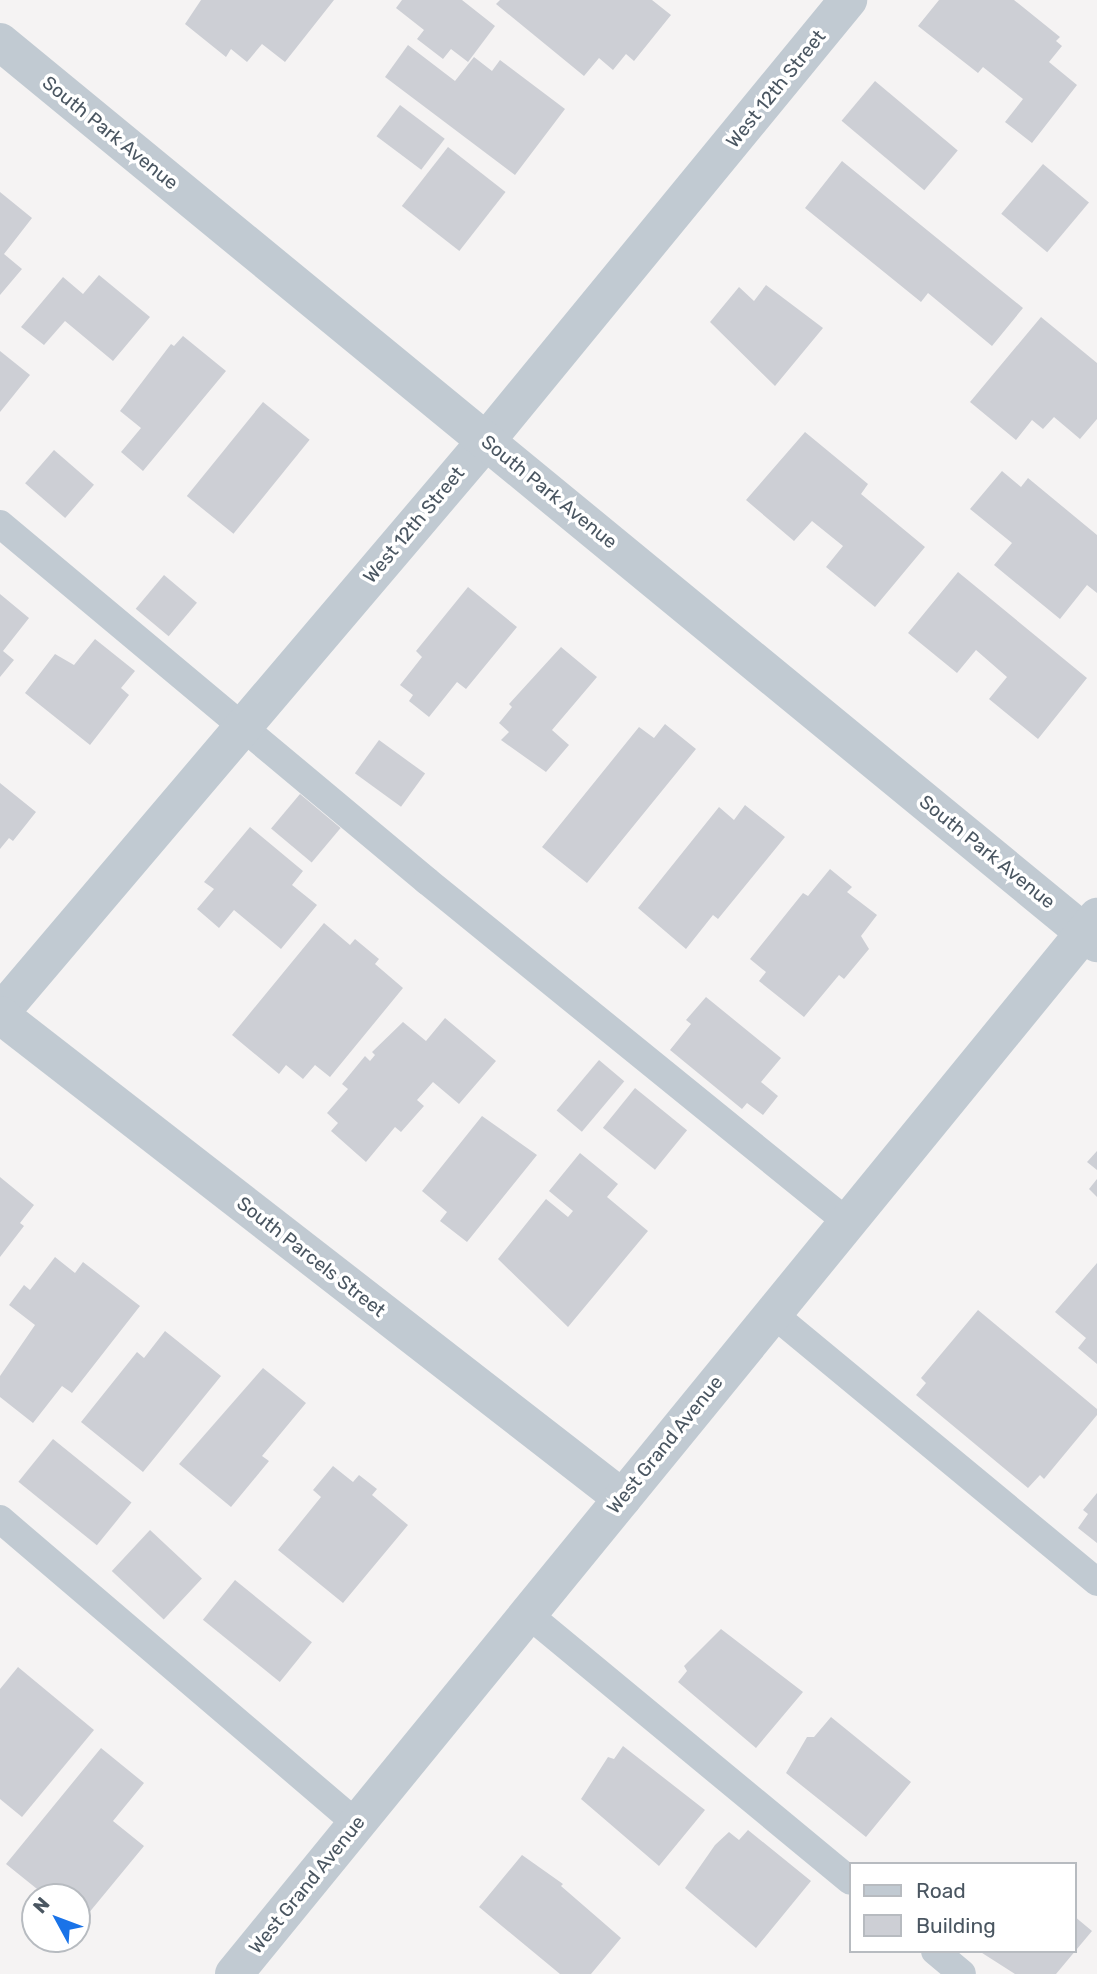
<!DOCTYPE html>
<style>
body{margin:0}
#map{position:relative;width:1097px;height:1974px;overflow:hidden;background:#f5f3f3;font-family:Rubik,sans-serif}
div>[style]{position:absolute}
.building>*{inset:0;background:#cdcfd5;transform-origin:0 0}
.service>*{height:28px;margin:-14px;padding:0 14px;transform-origin:14px;border-radius:14px;background:#c1cad2}
.minor>*{height:38px;margin:-19px;padding:0 19px;transform-origin:19px;border-radius:19px;background:#c1cad2}
.tertiary>*{height:38px;margin:-19px;padding:0 19px;transform-origin:19px;border-radius:19px;background:#c1cad2}
span{translate:-50% -50%;white-space:nowrap;text-align:center;line-height:1.15;-webkit-text-stroke:7px #fff;paint-order:stroke}
.street-label{font-size:19px;color:#4a5661}
.legend{position:absolute;left:849px;top:1862px;width:228px;height:91px;box-sizing:border-box;background:#fff;border:2px solid #b7bbc0;margin:0;padding:9px 12px;list-style:none;font-size:21px;color:#4a5661}
.legend li{display:flex;align-items:center;gap:14px;height:35px}
.legend b{width:35px;border:2px solid #b7bbc0}
.north{position:absolute;left:21px;top:1883px;width:70px;height:70px;box-sizing:border-box;background:#fff;border:2px solid #b7bbc0;border-radius:50%;rotate:311deg;font-size:19px;font-weight:700;line-height:28px;text-align:center;color:#4a5661}
.north::after{content:'';display:block;margin:auto;width:24px;height:32px;background:#1a73e8;clip-path:polygon(50% 0,100% 100%,50% 72%,0 100%)}
</style>
<div id="map">
<div class="building">
<div style="clip-path:polygon(201px 0,334px 0,285px 62px,262px 44px,247px 62px,231px 49px,226px 57px,185px 24px)"></div>
<div style="clip-path:polygon(402px 0,462px 0,495px 26px,468px 62px,451px 49px,443px 59px,417px 39px,424px 30px,396px 8px)"></div>
<div style="clip-path:polygon(500px 0,652px 0,671px 15px,634px 61px,626px 54px,613px 70px,599px 58px,584px 76px,496px 4px)"></div>
<div style="clip-path:polygon(939px 0,1014px 0,1060px 37px,1056px 41px,1062px 46px,1049px 62px,1077px 85px,1032px 143px,1005px 122px,1023px 99px,983px 67px,978px 73px,918px 26px)"></div>
<div style="clip-path:polygon(408px 45px,455px 81px,474px 57px,492px 71px,500px 60px,565px 109px,515px 175px,385px 77px)"></div>
<div style="left:875px;top:81px;width:108px;height:52px;rotate:40deg"></div>
<div style="left:400px;top:105px;width:56px;height:39px;rotate:37deg"></div>
<div style="left:448px;top:147px;width:73px;height:75px;rotate:38deg"></div>
<div style="clip-path:polygon(842px 161px,1023px 308px,992px 346px,928px 293px,921px 302px,805px 208px)"></div>
<div style="left:1043px;top:164px;width:60px;height:65px;rotate:40deg"></div>
<div style="clip-path:polygon(0 192px,32px 218px,4px 254px,22px 269px,0 295px)"></div>
<div style="clip-path:polygon(99px 275px,150px 317px,113px 361px,65px 321px,44px 345px,21px 327px,63px 277px,83px 294px)"></div>
<div style="clip-path:polygon(766px 285px,823px 328px,775px 386px,710px 322px,739px 287px,754px 301px)"></div>
<div style="clip-path:polygon(1041px 317px,1097px 363px,1097px 419px,1080px 439px,1054px 417px,1043px 429px,1032px 420px,1016px 440px,970px 402px)"></div>
<div style="clip-path:polygon(183px 336px,226px 371px,143px 471px,121px 452px,141px 428px,120px 411px,171px 344px,174px 346px)"></div>
<div style="clip-path:polygon(0 351px,30px 375px,0 412px)"></div>
<div style="left:263px;top:402px;width:60px;height:121px;rotate:39deg"></div>
<div style="clip-path:polygon(805px 432px,868px 484px,861px 494px,925px 547px,875px 607px,826px 567px,843px 546px,812px 521px,794px 541px,746px 500px)"></div>
<div style="left:54px;top:450px;width:53px;height:44px;rotate:41deg"></div>
<div style="clip-path:polygon(1002px 471px,1021px 487px,1028px 478px,1097px 535px,1097px 593px,1087px 585px,1060px 619px,994px 565px,1012px 543px,970px 509px)"></div>
<div style="clip-path:polygon(958px 572px,1087px 678px,1038px 739px,989px 699px,1007px 677px,976px 650px,957px 673px,908px 633px)"></div>
<div style="left:164px;top:575px;width:43px;height:44px;rotate:40deg"></div>
<div style="clip-path:polygon(468px 587px,517px 627px,466px 689px,457px 682px,429px 717px,409px 701px,413px 695px,400px 685px,422px 657px,416px 651px)"></div>
<div style="clip-path:polygon(0 594px,29px 618px,3px 651px,14px 660px,0 677px)"></div>
<div style="clip-path:polygon(95px 639px,135px 671px,121px 688px,129px 695px,90px 745px,25px 693px,55px 654px,74px 665px)"></div>
<div style="clip-path:polygon(561px 647px,597px 677px,552px 730px,569px 745px,546px 772px,501px 740px,509px 732px,499px 723px,512px 707px,509px 704px)"></div>
<div style="clip-path:polygon(665px 724px,696px 749px,587px 883px,542px 847px,639px 727px,654px 738px)"></div>
<div style="left:379px;top:740px;width:57px;height:41px;rotate:36deg"></div>
<div style="clip-path:polygon(0 783px,36px 812px,13px 841px,9px 838px,0 849px)"></div>
<div style="left:300px;top:794px;width:53px;height:45px;rotate:40deg"></div>
<div style="clip-path:polygon(745px 805px,785px 837px,718px 919px,713px 915px,686px 949px,638px 908px,719px 807px,734px 820px)"></div>
<div style="clip-path:polygon(250px 827px,303px 871px,292px 885px,317px 905px,281px 949px,234px 910px,219px 928px,197px 909px,214px 889px,204px 882px)"></div>
<div style="clip-path:polygon(830px 869px,852px 887px,847px 892px,877px 915px,861px 936px,869px 949px,844px 979px,839px 975px,804px 1017px,759px 981px,766px 972px,750px 959px,803px 893px,808px 896px)"></div>
<div style="clip-path:polygon(324px 923px,350px 945px,355px 939px,379px 959px,375px 964px,403px 988px,330px 1077px,315px 1065px,303px 1079px,286px 1065px,279px 1074px,232px 1035px)"></div>
<div style="clip-path:polygon(706px 997px,781px 1058px,761px 1082px,778px 1096px,763px 1115px,747px 1103px,742px 1109px,670px 1050px,691px 1024px,686px 1020px)"></div>
<div style="clip-path:polygon(445px 1018px,496px 1061px,459px 1104px,433px 1082px,417px 1100px,424px 1106px,401px 1132px,395px 1127px,366px 1162px,331px 1131px,338px 1123px,327px 1113px,348px 1089px,342px 1084px,365px 1056px,370px 1061px,375px 1055px,372px 1052px,403px 1022px,426px 1041px)"></div>
<div style="left:599px;top:1060px;width:33px;height:66px;rotate:40deg"></div>
<div style="left:635px;top:1088px;width:67px;height:51px;rotate:39deg"></div>
<div style="clip-path:polygon(482px 1116px,537px 1155px,467px 1242px,440px 1221px,447px 1212px,422px 1191px)"></div>
<div style="clip-path:polygon(1097px 1151px,1097px 1170px,1087px 1162px)"></div>
<div style="clip-path:polygon(580px 1153px,618px 1184px,607px 1197px,648px 1231px,568px 1327px,498px 1259px,546px 1199px,568px 1217px,573px 1211px,549px 1191px)"></div>
<div style="clip-path:polygon(0 1177px,34px 1205px,20px 1223px,24px 1226px,0 1257px)"></div>
<div style="clip-path:polygon(1097px 1179px,1097px 1197px,1089px 1189px)"></div>
<div style="clip-path:polygon(55px 1257px,75px 1273px,83px 1262px,140px 1306px,72px 1393px,62px 1386px,33px 1423px,0 1397px,0 1376px,35px 1325px,9px 1305px,24px 1285px,30px 1290px)"></div>
<div style="clip-path:polygon(1097px 1263px,1097px 1364px,1078px 1348px,1086px 1338px,1055px 1312px)"></div>
<div style="clip-path:polygon(978px 1310px,1097px 1409px,1097px 1415px,1044px 1479px,1040px 1475px,1028px 1488px,916px 1395px,926px 1383px,921px 1378px)"></div>
<div style="clip-path:polygon(165px 1331px,221px 1376px,143px 1472px,81px 1422px,137px 1352px,144px 1358px)"></div>
<div style="clip-path:polygon(263px 1368px,306px 1403px,262px 1456px,269px 1461px,231px 1507px,179px 1464px)"></div>
<div style="left:53px;top:1439px;width:101px;height:55px;rotate:39deg"></div>
<div style="clip-path:polygon(333px 1466px,353px 1482px,359px 1475px,377px 1489px,372px 1495px,408px 1525px,343px 1603px,278px 1550px,321px 1497px,313px 1490px)"></div>
<div style="clip-path:polygon(1097px 1493px,1097px 1543px,1078px 1528px,1088px 1514px,1083px 1510px)"></div>
<div style="left:150px;top:1530px;width:71px;height:56px;rotate:43deg"></div>
<div style="left:235px;top:1580px;width:99px;height:51px;rotate:39deg"></div>
<div style="clip-path:polygon(721px 1629px,803px 1692px,756px 1748px,678px 1682px,687px 1671px,684px 1666px)"></div>
<div style="clip-path:polygon(18px 1667px,94px 1730px,22px 1817px,0 1799px,0 1689px)"></div>
<div style="clip-path:polygon(831px 1717px,911px 1782px,866px 1837px,786px 1773px,807px 1737px,814px 1737px)"></div>
<div style="clip-path:polygon(623px 1746px,705px 1810px,659px 1866px,581px 1799px,608px 1757px,614px 1759px)"></div>
<div style="clip-path:polygon(101px 1748px,144px 1783px,113px 1821px,144px 1846px,83px 1920px,77px 1916px,77px 1897px,47px 1897px,6px 1864px)"></div>
<div style="clip-path:polygon(748px 1830px,811px 1881px,756px 1948px,685px 1888px,715px 1845px,729px 1832px,739px 1840px)"></div>
<div style="clip-path:polygon(522px 1855px,563px 1884px,561px 1886px,621px 1938px,591px 1974px,560px 1974px,479px 1907px)"></div>
<div style="clip-path:polygon(1074px 1916px,1092px 1931px,1056px 1974px,1015px 1974px,979px 1951px,1074px 1951px)"></div>
</div>
<div class="service">
<div style="left:0;top:524px;width:557px;rotate:39.9deg"></div>
<div style="left:427px;top:881px;width:541px;rotate:39.07deg"></div>
<div style="left:772px;top:1313px;width:422px;rotate:39.6deg"></div>
<div style="left:0;top:1519px;width:470px;rotate:40.5deg"></div>
<div style="left:529px;top:1615px;width:417px;rotate:39.6deg"></div>
<div style="left:935px;top:1951px;width:35px;rotate:40deg"></div>
</div>
<div class="minor">
<div style="left:0;top:1013px;width:751px;rotate:-49.65deg"></div>
<div style="left:486px;top:441px;width:571px;rotate:-50.62deg"></div>
<div style="left:0;top:1015px;width:788px;rotate:37.83deg"></div>
</div>
<div class="tertiary">
<div style="left:0;top:42px;width:1420px;rotate:39.4deg"></div>
<div style="left:234px;top:1974px;width:1365px;rotate:-50.77deg"></div>
</div>
<div class="street-label">
<span style="left:776px;top:89px;rotate:-51deg">West 12th Street</span>
<span style="left:110px;top:133px;rotate:39deg">South Park Avenue</span>
<span style="left:549px;top:492px;rotate:39deg">South Park Avenue</span>
<span style="left:414px;top:525px;rotate:-50deg">West 12th Street</span>
<span style="left:987px;top:852px;rotate:39deg">South Park Avenue</span>
<span style="left:311px;top:1257px;rotate:38deg">South Parcels Street</span>
<span style="left:665px;top:1445px;rotate:-51deg">West Grand Avenue</span>
<span style="left:307px;top:1885px;rotate:-51deg">West Grand Avenue</span>
</div>
<ul class="legend">
<li><b style="height:9px;background:#c1cad2"></b>Road</li>
<li><b style="height:19px;background:#cdcfd5"></b>Building</li>
</ul>
<div class="north">N</div>
</div>
